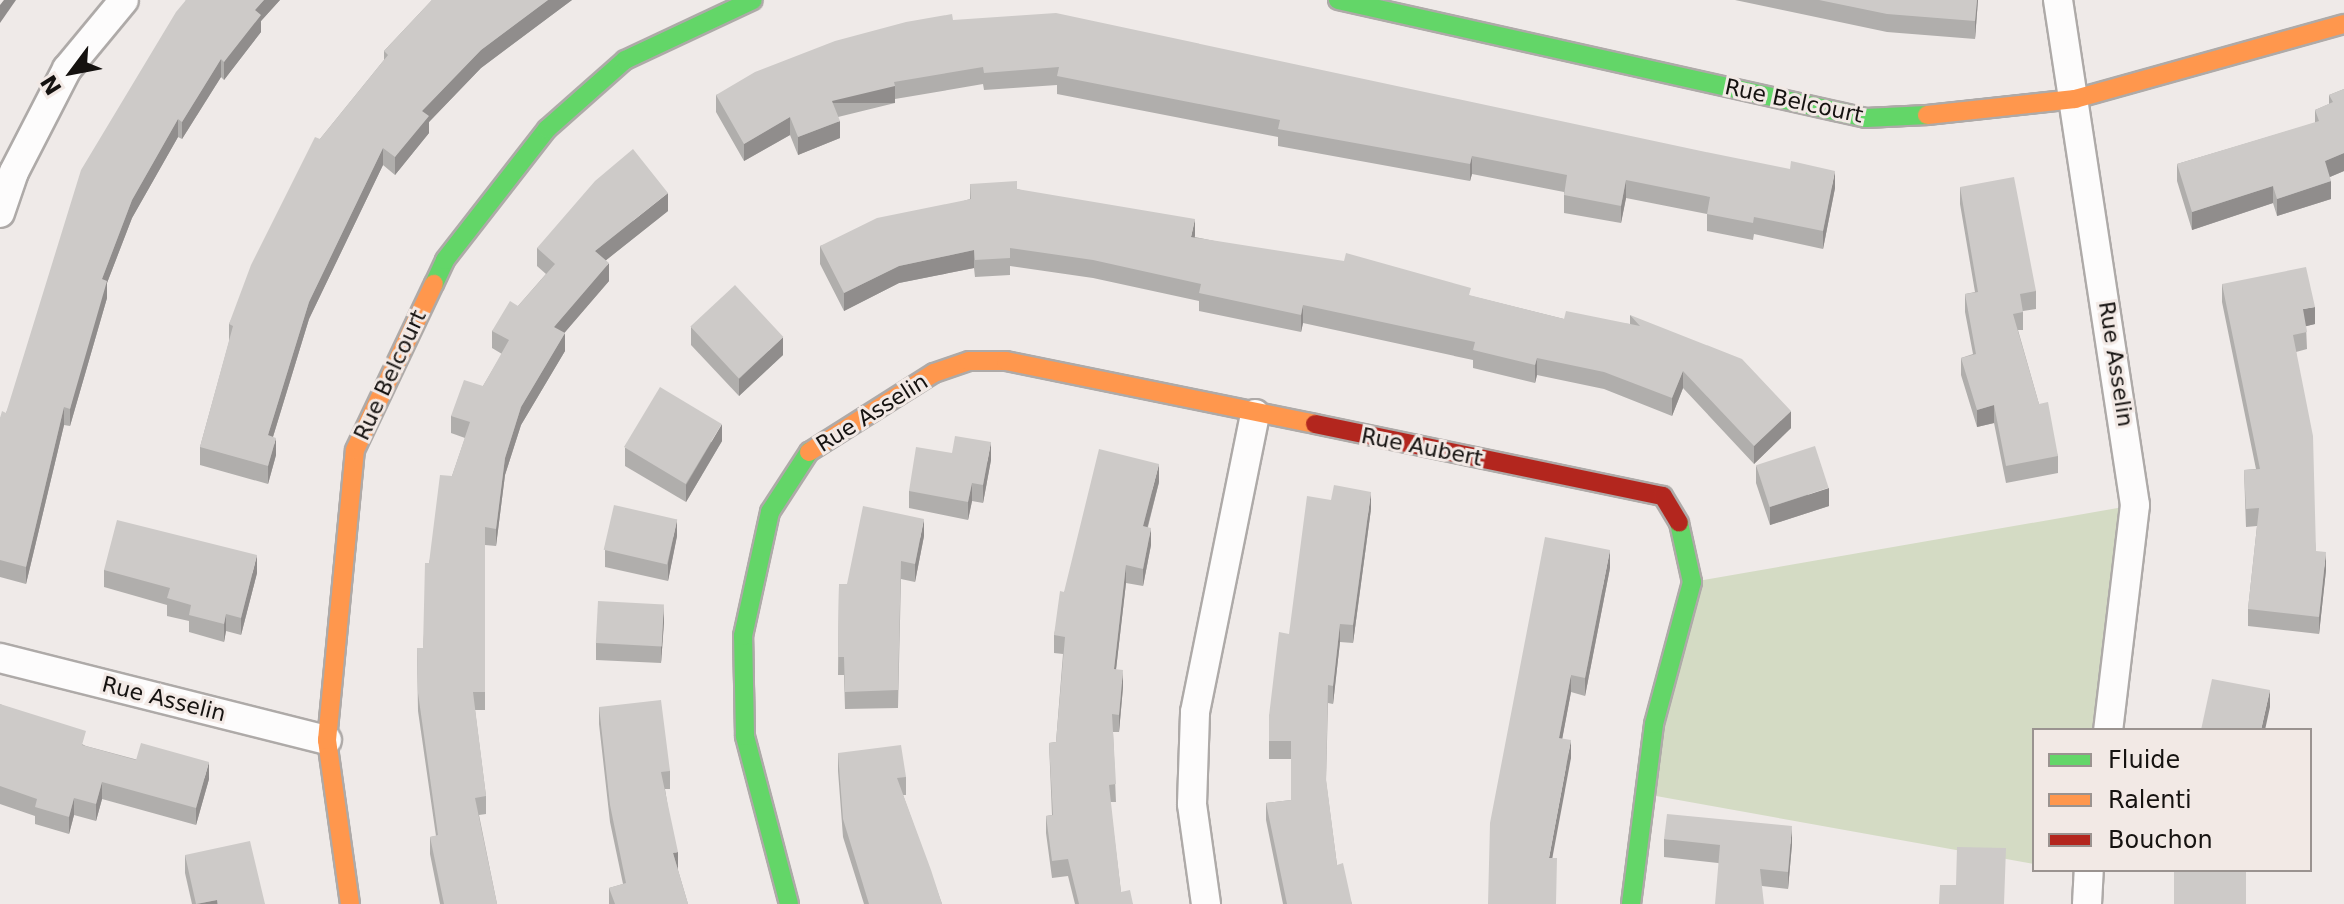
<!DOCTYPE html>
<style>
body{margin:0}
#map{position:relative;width:2344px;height:904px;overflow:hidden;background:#efeae8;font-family:"DejaVu Sans",sans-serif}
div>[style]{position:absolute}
.green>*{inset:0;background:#d4dbc4}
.roads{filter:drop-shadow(2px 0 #aeaaa8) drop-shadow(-2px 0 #aeaaa8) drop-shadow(0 2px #aeaaa8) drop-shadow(0 -2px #aeaaa8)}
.street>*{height:28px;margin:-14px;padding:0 14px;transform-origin:14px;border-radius:14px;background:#fdfcfc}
.fast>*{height:18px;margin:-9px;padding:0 9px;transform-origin:9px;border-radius:9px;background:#63d668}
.slow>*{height:18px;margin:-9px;padding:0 9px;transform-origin:9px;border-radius:9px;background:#ff974d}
.jam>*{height:18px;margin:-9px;padding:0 9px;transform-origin:9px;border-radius:9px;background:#b3261e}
.wall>*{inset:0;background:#b0aeac}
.shaded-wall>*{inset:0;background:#908d8c;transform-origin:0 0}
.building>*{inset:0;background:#cdcac8;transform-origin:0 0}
span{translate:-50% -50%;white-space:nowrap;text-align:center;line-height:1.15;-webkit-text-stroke:6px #f2e9e5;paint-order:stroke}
.street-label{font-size:22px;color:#151210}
.legend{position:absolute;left:2032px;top:728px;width:280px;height:144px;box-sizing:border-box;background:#f2e9e5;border:2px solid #9a9390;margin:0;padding:10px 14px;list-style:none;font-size:24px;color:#151210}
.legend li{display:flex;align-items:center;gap:16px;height:40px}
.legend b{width:40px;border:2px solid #9a9390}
.north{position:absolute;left:32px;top:32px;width:80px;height:80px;-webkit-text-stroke:6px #f2e9e5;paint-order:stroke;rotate:238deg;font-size:22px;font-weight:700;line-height:32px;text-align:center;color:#151210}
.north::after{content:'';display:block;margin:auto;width:28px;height:36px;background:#151210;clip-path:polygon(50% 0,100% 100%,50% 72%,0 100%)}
</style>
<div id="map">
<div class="green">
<div style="clip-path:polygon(2135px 505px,2108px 730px,2034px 730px,2034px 864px,1645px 794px,1692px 582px)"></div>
</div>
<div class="roads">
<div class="street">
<div style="left:2058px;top:0;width:511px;rotate:81.33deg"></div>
<div style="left:2135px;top:505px;width:227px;rotate:96.8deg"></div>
<div style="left:0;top:213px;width:43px;rotate:-71.1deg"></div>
<div style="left:14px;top:172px;width:116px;rotate:-62.8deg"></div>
<div style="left:67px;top:69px;width:89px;rotate:-50.4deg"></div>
<div style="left:0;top:658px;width:337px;rotate:14.1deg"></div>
<div style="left:1206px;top:904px;width:101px;rotate:-98deg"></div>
<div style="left:1192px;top:804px;width:92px;rotate:-88.1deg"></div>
<div style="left:1195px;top:712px;width:304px;rotate:-78.6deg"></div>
<div style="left:2087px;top:904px;width:34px;rotate:-87deg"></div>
</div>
<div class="fast">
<div style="left:1338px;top:0;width:541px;rotate:12.6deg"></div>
<div style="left:1866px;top:118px;width:61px;rotate:-2.8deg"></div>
<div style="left:434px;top:284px;width:26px;rotate:-65deg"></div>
<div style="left:445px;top:260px;width:166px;rotate:-52.1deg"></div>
<div style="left:547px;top:129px;width:104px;rotate:-41.5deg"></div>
<div style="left:625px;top:60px;width:141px;rotate:-25.1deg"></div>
<div style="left:789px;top:904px;width:174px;rotate:-104.7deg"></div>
<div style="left:745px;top:736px;width:100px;rotate:-91.1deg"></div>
<div style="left:743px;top:636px;width:127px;rotate:-77.7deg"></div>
<div style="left:770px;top:512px;width:72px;rotate:-57deg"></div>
<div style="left:1631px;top:904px;width:181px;rotate:-82.7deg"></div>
<div style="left:1654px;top:724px;width:147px;rotate:-75deg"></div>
<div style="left:1692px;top:582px;width:60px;rotate:-102.4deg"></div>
</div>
<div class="slow">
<div style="left:1927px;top:115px;width:149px;rotate:-6.2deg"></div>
<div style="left:2075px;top:99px;width:279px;rotate:-15.6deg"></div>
<div style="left:809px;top:452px;width:148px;rotate:-32.3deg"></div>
<div style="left:934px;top:373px;width:37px;rotate:-19deg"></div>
<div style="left:969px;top:361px;width:37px"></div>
<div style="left:1006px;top:361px;width:315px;rotate:11.5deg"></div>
<div style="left:350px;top:904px;width:166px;rotate:-98deg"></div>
<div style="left:327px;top:740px;width:291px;rotate:-84.5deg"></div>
<div style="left:355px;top:450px;width:184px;rotate:-64.6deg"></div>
</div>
<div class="jam">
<div style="left:1315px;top:424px;width:355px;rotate:11.7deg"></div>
<div style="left:1663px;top:496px;width:31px;rotate:59deg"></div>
</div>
</div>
<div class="wall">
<div style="clip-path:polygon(186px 0,280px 0,261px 21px,261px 32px,224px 80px,221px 77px,182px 139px,178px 137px,132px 218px,107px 283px,107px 298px,70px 426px,64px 425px,26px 584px,0 577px,0 418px,6px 413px)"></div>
<div style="clip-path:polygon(432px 0,572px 0,481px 68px,429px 122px,429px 133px,395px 175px,383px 165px,309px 319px,273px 437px,276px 455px,268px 484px,200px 465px,200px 447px,229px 342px,229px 324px,320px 139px,384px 60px,384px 51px)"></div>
<div style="clip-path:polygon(1735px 0,1978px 0,1975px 39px,1887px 32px)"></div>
<div style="clip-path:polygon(953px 20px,1835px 188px,1823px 249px,1754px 234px,1753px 240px,1707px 231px,1707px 214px,1626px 198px,1621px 223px,1564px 213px,1564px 192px,1472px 174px,1470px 181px,1278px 146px,1278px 137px,1057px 94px,1057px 85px,984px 90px,983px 84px,895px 99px,895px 103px,838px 117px,840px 138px,798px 155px,790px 135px,744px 161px,716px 112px,716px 95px)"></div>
<div style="clip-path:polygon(2344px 89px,2344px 171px,2330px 177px,2331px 199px,2277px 216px,2273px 203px,2192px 230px,2177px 181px,2177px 164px,2315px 123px,2315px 110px,2329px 104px,2329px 95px)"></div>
<div style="clip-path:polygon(970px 184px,1017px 189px,1195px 237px,1471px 296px,1564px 319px,1630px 324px,1630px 315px,1791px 428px,1754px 464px,1683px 388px,1672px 416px,1604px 389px,1537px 375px,1535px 383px,1473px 368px,1473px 360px,1303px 323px,1301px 332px,1199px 311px,1199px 301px,1093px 278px,1010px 266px,1010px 275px,975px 277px,974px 268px,899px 283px,844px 311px,820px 264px,820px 246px,970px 199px)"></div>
<div style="clip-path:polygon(1960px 187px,2036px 291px,2036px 309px,2023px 311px,2023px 330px,2018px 330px,2039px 404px,2058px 456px,2058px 473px,2006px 483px,1994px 423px,1977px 427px,1961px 375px,1961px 358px,1973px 354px,1965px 312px,1965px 294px,1975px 292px,1960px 204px)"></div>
<div style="clip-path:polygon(668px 211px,606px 260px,609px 281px,564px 333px,565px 351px,521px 425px,505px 475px,496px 546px,485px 545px,485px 710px,475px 710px,486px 796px,486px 814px,479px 815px,497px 904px,440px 904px,430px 854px,430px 837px,436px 836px,418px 711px,417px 648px,423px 648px,429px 563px,452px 476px,465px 438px,451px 433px,451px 416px,483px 386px,502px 354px,492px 348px,492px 331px,518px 306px,546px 274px,537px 266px,537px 248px)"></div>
<div style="clip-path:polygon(2222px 284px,2315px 324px,2306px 326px,2307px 349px,2296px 352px,2316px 551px,2326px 570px,2319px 634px,2248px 626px,2248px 609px,2257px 526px,2246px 527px,2244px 470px,2256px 469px,2222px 302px)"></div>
<div style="clip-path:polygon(691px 327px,783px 355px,739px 396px,691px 345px)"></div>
<div style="clip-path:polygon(722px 441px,686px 502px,625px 466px,625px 448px)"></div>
<div style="clip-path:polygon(991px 460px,983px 503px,972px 501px,968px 520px,909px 508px,909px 491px)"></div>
<div style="clip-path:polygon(1756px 466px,1829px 506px,1770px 525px,1756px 483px)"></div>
<div style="clip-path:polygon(1159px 482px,1148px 527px,1151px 545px,1143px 586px,1126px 583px,1116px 669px,1123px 687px,1119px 732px,1113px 732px,1116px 802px,1110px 802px,1121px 892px,1133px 904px,1075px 904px,1068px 876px,1052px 878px,1046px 833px,1046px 816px,1052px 815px,1049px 743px,1056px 742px,1063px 654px,1054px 653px,1054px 635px,1064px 592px)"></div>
<div style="clip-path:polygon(1371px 509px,1353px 643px,1340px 642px,1333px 704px,1328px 703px,1326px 781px,1337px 865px,1352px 904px,1283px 904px,1266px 820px,1266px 803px,1291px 800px,1291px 759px,1269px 759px,1269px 716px)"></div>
<div style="clip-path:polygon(677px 536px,668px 581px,605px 567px,605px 550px)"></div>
<div style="clip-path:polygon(924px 536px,915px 582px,901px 579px,898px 708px,845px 709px,844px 675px,838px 675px,839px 584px,847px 584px)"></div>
<div style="clip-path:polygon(1610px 568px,1585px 696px,1571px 692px,1562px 739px,1571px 758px,1488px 904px)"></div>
<div style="clip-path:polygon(104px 570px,257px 573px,241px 635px,226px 631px,224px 642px,189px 632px,189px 621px,167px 616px,167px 605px,104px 587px)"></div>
<div style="clip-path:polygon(664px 622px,661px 663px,596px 660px,596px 643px)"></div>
<div style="clip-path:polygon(0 704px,86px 746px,209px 779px,196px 825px,102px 799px,96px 821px,74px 815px,69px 834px,35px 824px,35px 816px,0 804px)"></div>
<div style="clip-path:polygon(599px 707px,670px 771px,670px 789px,665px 789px,678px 870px,688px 904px,609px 904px,609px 888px,623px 884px,610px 822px,599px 724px)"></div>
<div style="clip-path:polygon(838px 753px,906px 777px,906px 795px,903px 795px,942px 904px,864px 904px,843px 837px,838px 771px)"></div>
<div style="clip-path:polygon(1664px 839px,1792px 844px,1788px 889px,1762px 886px,1718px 863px,1664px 857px)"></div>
<div style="clip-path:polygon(185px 855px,265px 904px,192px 904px,185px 873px)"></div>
</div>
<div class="shaded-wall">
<div style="clip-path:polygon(4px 0,16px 0,0 23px,0 5px)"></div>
<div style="clip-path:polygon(264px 0,280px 0,261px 21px,261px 32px,224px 80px,224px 62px,255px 10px)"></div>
<div style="clip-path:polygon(548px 0,572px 0,481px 68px,429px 122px,429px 133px,395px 175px,395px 157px,422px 111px,481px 50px)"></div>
<div style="clip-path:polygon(1977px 0,1978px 0,1975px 39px,1975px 21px)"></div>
<div style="clip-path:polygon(221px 59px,221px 77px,182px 139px,182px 122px)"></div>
<div style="left:895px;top:86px;width:17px;height:65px;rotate:90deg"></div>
<div style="clip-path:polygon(790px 117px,790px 135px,744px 161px,744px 144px)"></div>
<div style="clip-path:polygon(178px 119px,178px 137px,132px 218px,107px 283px,107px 298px,70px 426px,70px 409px,102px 279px,132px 200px)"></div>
<div style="clip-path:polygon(840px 121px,840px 138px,798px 155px,798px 137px)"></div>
<div style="clip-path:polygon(383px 148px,383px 165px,309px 319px,268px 453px,268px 435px,309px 302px)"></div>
<div style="clip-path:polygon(2344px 153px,2344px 171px,2325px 179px,2325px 161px)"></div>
<div style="clip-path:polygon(1472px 156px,1472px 174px,1470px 181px,1470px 164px)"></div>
<div style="clip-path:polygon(1835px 171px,1835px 188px,1823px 249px,1823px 231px)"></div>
<div style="clip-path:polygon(1626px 180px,1626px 198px,1621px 223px,1621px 206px)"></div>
<div style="clip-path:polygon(2331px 181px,2331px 199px,2277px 216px,2277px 199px)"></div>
<div style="clip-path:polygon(2273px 186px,2273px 203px,2192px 230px,2192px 212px)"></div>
<div style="clip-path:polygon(668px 193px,668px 211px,595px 269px,595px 251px)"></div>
<div style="clip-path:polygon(1195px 219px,1195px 236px,1191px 254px,1191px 237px)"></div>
<div style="clip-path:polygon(974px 250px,974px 268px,899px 283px,844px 311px,844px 293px,899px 266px)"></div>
<div style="clip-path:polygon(609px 263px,609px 281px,554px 345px,554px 327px)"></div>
<div style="clip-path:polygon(1303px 305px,1303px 323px,1301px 332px,1301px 315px)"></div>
<div style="clip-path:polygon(2315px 307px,2315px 324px,2303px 327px,2303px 309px)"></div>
<div style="clip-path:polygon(565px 333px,565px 351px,521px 425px,505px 475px,496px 546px,496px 529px,505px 458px,521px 407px)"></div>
<div style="clip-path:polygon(783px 337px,783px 355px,739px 396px,739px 379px)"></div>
<div style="clip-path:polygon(1537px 358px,1537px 375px,1535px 383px,1535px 365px)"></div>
<div style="clip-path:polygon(1683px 371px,1683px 388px,1672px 416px,1672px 398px)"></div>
<div style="clip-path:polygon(1994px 405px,1994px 423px,1977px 427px,1977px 410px)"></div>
<div style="clip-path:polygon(64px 407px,64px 425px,26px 584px,26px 567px)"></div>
<div style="clip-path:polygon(1791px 411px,1791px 428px,1754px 464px,1754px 446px)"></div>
<div style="clip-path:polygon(722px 424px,722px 441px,686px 502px,686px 485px)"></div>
<div style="clip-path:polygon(276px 438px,276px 455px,268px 484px,268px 466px)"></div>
<div style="clip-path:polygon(991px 442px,991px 460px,983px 503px,983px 485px)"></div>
<div style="clip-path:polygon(1159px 464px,1159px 482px,1143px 544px,1143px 526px)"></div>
<div style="clip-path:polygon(972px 483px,972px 501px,968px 520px,968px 502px)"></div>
<div style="clip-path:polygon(1829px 488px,1829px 506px,1770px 525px,1770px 507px)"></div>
<div style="clip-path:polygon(1371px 492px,1371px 509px,1353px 643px,1353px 625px)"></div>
<div style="clip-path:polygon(677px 519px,677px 536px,668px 581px,668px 563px)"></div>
<div style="clip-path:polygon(924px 519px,924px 536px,915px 582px,915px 564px)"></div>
<div style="clip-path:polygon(1151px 528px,1151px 545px,1143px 586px,1143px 569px)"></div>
<div style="clip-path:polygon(1610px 550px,1610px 568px,1585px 696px,1585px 678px)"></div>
<div style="clip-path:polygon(2326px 552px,2326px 570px,2319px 634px,2319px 617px)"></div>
<div style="clip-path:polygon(257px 555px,257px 573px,241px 635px,241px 618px)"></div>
<div style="clip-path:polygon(1126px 565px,1126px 583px,1114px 687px,1114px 669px)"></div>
<div style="clip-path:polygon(664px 604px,664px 622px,661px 663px,661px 646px)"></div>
<div style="clip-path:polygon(226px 614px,226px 631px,224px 642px,224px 624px)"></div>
<div style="clip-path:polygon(1340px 624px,1340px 642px,1333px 704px,1333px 686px)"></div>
<div style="clip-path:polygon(1123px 670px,1123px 687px,1119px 732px,1119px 715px)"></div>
<div style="clip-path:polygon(1571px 675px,1571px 692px,1559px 756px,1559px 738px)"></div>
<div style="clip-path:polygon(2270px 690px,2270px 707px,2265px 730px,2261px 730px)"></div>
<div style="clip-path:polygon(1571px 740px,1571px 758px,1549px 876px,1549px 858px)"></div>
<div style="clip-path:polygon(209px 762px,209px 779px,196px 825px,196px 808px)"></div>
<div style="clip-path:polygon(102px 782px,102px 799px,96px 821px,96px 804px)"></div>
<div style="clip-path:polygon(74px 798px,74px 815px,69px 834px,69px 817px)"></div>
<div style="clip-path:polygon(1792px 826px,1792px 844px,1788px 889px,1788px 872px)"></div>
<div style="clip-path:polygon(678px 852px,678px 870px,673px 853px)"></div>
<div style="clip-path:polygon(217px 900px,217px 904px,197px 904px)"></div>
</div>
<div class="building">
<div style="clip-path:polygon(186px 0,264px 0,255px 10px,261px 15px,224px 62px,221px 59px,182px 122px,178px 119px,132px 200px,102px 279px,107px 281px,70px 409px,64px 407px,26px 567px,0 560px,0 418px,2px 411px,6px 413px,81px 170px,176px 12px)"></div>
<div style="clip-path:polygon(432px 0,548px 0,481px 50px,422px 111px,429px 116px,395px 157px,383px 148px,309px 302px,268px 435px,276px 438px,268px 466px,200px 447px,233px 326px,229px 324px,251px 265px,315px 137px,320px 139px,388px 55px,384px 51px)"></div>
<div style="clip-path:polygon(1819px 0,1977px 0,1975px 21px,1887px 14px)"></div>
<div style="clip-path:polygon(1056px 13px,1701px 151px,1790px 169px,1791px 161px,1835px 171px,1823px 231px,1754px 217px,1753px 223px,1707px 214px,1710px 197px,1626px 180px,1621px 206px,1564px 195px,1567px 175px,1472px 156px,1470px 164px,1278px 129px,1280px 120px,1057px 76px,1059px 67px,984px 73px,983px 67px,894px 82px,895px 86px,832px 101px,840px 121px,798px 137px,790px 117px,744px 144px,716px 95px,755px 72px,835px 41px,906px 22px,952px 14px,953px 20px)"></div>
<div style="clip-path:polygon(2344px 89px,2344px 153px,2325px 161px,2331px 181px,2277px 199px,2273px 186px,2192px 212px,2177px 164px,2319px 121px,2315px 110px,2333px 102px,2329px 95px)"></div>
<div style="clip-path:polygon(633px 149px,668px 193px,595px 251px,609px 263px,554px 327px,565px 333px,521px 407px,505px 458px,496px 529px,485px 527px,485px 692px,473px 692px,486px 796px,475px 798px,497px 904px,444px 904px,430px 837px,438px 835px,418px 693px,417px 648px,423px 648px,425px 563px,429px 563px,440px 475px,452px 476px,470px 422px,451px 416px,464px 380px,483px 386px,509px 340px,492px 331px,510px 301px,518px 306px,555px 264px,537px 248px,595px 181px)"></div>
<div style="clip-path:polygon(2014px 177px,2036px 291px,2020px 294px,2023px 312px,2013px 314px,2039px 404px,2048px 402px,2058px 456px,2006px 466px,1994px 405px,1977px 410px,1961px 358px,1976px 354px,1965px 294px,1978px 292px,1960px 187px)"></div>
<div style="clip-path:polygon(1017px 181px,1017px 189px,1195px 219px,1191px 237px,1344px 261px,1346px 253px,1471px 288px,1469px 295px,1564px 319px,1566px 311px,1640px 326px,1630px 315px,1742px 359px,1791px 411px,1754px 446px,1683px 371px,1672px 398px,1604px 372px,1537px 358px,1535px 365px,1473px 350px,1475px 342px,1303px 305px,1301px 315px,1199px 293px,1201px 284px,1093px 260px,1010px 248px,1010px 258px,975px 260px,974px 250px,899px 266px,844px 293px,820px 246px,877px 218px,971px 199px,970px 184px)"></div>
<div style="clip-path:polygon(2306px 267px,2315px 307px,2303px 309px,2307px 332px,2293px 335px,2313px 436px,2316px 551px,2326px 552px,2319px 617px,2248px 609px,2259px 508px,2246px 509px,2244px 470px,2260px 469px,2222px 284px)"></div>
<div style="left:735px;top:285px;width:71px;height:61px;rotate:47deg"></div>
<div style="left:660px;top:387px;width:72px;height:70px;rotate:31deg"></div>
<div style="clip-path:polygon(955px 436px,991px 442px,983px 485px,972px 483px,968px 502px,909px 491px,916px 447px,952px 453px)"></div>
<div style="left:1815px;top:446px;width:44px;height:62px;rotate:72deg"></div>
<div style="clip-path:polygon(1099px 449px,1159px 464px,1143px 526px,1151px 528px,1143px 569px,1126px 565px,1114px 669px,1123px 670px,1119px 715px,1112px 714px,1116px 784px,1109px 785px,1121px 892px,1130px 890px,1133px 904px,1079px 904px,1068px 859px,1052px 861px,1046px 816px,1053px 815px,1049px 743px,1056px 742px,1065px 637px,1054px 635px,1060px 591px,1064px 592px)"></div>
<div style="clip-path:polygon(1334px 485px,1371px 492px,1353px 625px,1340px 624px,1333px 686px,1328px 685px,1326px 779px,1337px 865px,1343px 863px,1352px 904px,1287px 904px,1266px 803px,1291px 800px,1291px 741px,1269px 741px,1269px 716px,1279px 632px,1289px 634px,1307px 496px,1331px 500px)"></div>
<div style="left:614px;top:505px;width:65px;height:46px;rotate:13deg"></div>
<div style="clip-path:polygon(863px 506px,924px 519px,915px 564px,901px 561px,898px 690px,845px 692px,844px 657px,838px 657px,839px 584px,847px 584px)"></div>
<div style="clip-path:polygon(117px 520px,257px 555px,241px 618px,226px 614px,224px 624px,189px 615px,191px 605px,167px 598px,170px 588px,104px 570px)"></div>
<div style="clip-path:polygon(1545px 537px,1610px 550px,1585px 678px,1571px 675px,1559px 738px,1571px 740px,1549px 858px,1557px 858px,1556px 904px,1488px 904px,1490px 823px)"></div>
<div style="left:598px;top:601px;width:66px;height:42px;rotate:3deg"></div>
<div style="clip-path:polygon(2212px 679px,2270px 690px,2261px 730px,2201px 730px)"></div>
<div style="clip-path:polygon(661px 700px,670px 771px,661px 772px,678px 852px,673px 853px,688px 904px,615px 904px,609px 888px,626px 883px,610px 805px,599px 707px)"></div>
<div style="clip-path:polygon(0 704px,86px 731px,82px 745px,136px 760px,141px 743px,209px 762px,196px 808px,102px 782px,96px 804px,74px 798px,69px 817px,35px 807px,37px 799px,0 786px)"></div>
<div style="clip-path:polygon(901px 745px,906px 777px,897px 778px,931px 870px,942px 904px,869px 904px,843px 819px,838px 753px)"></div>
<div style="clip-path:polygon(1667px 814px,1792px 826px,1788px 872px,1760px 869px,1764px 904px,1715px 904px,1720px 845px,1664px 839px)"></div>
<div style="clip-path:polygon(250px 841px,265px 904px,218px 904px,217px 900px,196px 904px,185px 855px)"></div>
<div style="clip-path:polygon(1957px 847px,2006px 848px,2004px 904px,1939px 904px,1940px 885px,1956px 885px)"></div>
<div style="left:2174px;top:870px;width:72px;height:34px"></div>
</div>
<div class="street-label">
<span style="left:1794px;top:101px;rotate:12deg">Rue Belcourt</span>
<span style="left:2116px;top:364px;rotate:81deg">Rue Asselin</span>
<span style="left:390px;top:375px;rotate:-65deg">Rue Belcourt</span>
<span style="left:872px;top:413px;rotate:-32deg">Rue Asselin</span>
<span style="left:1422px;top:447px;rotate:11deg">Rue Aubert</span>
<span style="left:164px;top:699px;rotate:14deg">Rue Asselin</span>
</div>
<ul class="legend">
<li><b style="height:10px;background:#63d668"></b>Fluide</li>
<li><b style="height:10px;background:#ff974d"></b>Ralenti</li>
<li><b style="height:10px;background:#b3261e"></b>Bouchon</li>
</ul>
<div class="north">N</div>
</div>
